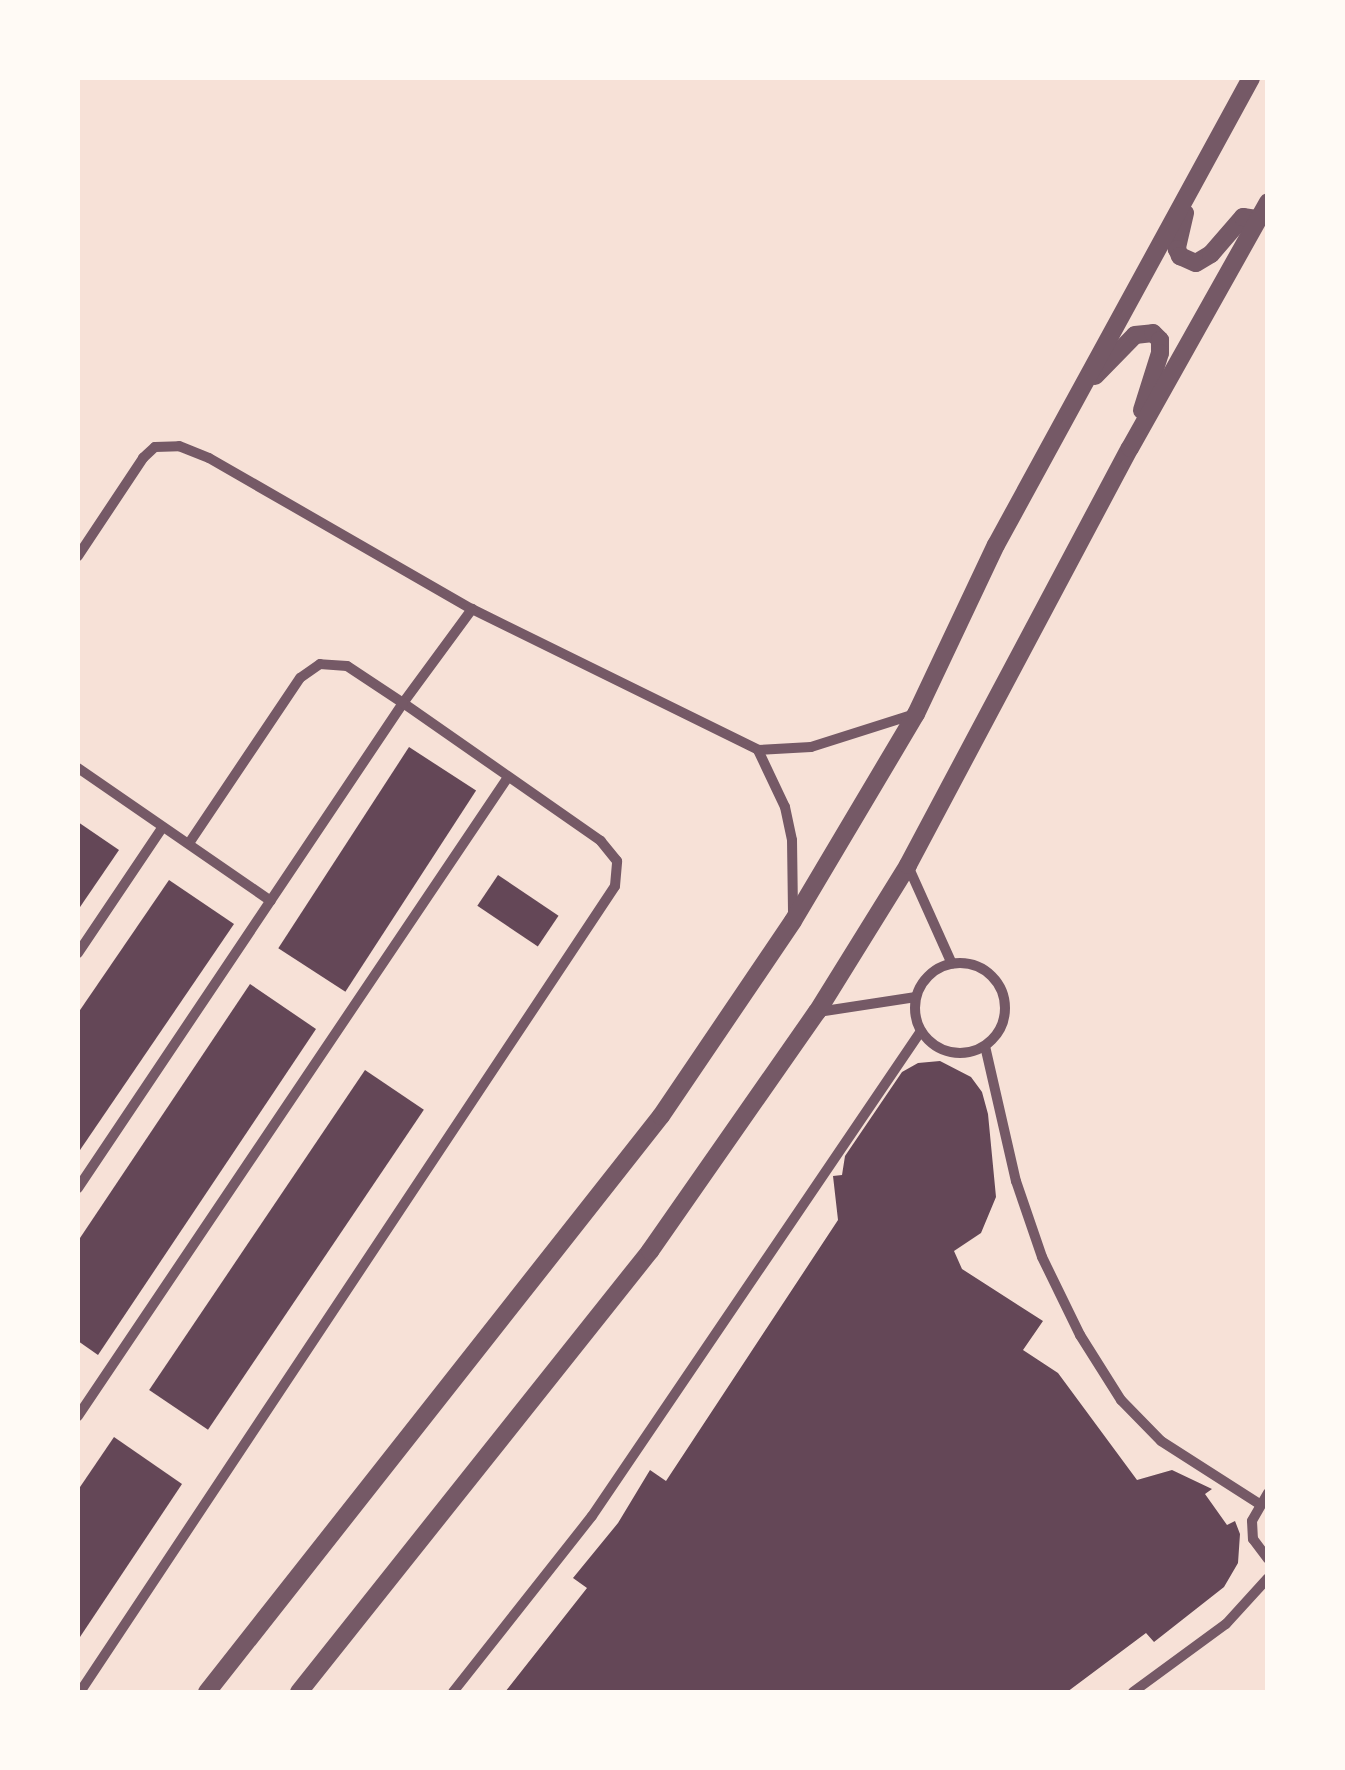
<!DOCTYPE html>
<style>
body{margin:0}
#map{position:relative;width:1345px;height:1770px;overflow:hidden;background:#f7e1d7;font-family:Karla,sans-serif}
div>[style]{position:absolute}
.building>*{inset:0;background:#644757;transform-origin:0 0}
.minor>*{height:10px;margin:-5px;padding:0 5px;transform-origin:5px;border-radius:5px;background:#755966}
.minor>.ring{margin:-5px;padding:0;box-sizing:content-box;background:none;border:10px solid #755966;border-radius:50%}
.tertiary>*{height:18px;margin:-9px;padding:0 9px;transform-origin:9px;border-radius:9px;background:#755966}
span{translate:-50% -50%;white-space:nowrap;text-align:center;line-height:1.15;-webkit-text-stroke:9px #fffaf5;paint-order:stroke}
.frame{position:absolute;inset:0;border:80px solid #fffaf5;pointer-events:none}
</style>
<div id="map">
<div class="building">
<div style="left:409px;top:747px;width:80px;height:240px;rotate:33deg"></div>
<div style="clip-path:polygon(78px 822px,119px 850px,78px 910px)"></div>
<div style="left:498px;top:875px;width:73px;height:37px;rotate:34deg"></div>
<div style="clip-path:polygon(169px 880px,234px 924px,78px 1153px,78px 1013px)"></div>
<div style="clip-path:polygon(250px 984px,316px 1029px,98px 1355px,78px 1341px,78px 1241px)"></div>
<div style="clip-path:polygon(940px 1061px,971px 1077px,982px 1092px,988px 1114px,996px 1197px,981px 1233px,954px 1251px,962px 1269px,1043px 1321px,1023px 1350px,1058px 1373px,1137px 1480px,1172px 1470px,1212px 1489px,1205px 1494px,1227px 1525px,1235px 1521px,1240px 1534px,1238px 1563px,1224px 1587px,1154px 1642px,1146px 1633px,1067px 1692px,505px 1692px,587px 1588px,573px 1578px,618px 1523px,650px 1470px,666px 1481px,838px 1220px,833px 1176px,842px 1175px,845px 1156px,902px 1072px,918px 1063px)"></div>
<div style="left:365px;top:1070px;width:71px;height:386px;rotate:34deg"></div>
<div style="clip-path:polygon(114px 1437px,182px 1484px,78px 1640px,78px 1490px)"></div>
</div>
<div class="minor">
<div style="left:78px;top:556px;width:118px;rotate:-56.4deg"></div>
<div style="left:143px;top:458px;width:16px;rotate:-43deg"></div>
<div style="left:155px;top:447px;width:24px;rotate:-2deg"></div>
<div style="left:179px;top:446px;width:32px;rotate:22deg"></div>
<div style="left:209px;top:458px;width:303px;rotate:29.9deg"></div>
<div style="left:472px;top:609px;width:319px;rotate:26.2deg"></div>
<div style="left:758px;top:750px;width:53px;rotate:-3.2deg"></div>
<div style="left:811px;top:747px;width:109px;rotate:-17.6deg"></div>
<div style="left:758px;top:750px;width:63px;rotate:64.7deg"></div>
<div style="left:785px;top:807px;width:34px;rotate:78deg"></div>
<div style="left:792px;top:840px;width:75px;rotate:89.2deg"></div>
<div style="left:78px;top:768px;width:234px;rotate:34.6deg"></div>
<div style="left:908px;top:866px;width:107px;rotate:65.8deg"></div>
<div style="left:78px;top:953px;width:151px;rotate:-56.1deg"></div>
<div class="ring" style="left:915px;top:963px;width:80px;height:80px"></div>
<div style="left:818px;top:1012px;width:99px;rotate:-8.7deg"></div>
<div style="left:985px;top:1046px;width:139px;rotate:77.1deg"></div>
<div style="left:1016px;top:1181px;width:80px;rotate:71.1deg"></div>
<div style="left:1042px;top:1257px;width:87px;rotate:64deg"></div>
<div style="left:1080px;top:1335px;width:77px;rotate:57.8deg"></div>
<div style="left:1121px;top:1400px;width:57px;rotate:45.7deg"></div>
<div style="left:1161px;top:1441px;width:115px;rotate:32.6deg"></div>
<div style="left:78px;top:1188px;width:584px;rotate:-56.17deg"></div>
<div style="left:403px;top:703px;width:117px;rotate:-53.7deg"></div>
<div style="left:78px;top:1416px;width:770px;rotate:-56.06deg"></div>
<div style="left:1268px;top:1493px;width:32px;rotate:120deg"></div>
<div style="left:1252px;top:1521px;width:18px;rotate:87deg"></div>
<div style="left:1253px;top:1539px;width:25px;rotate:53deg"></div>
<div style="left:80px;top:1692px;width:967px;rotate:-56.42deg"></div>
<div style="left:615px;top:886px;width:25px;rotate:-85deg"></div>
<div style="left:617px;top:861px;width:26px;rotate:-129deg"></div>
<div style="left:601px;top:841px;width:241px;rotate:-145.1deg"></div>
<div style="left:403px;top:703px;width:67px;rotate:-146.5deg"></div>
<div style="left:347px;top:666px;width:27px;rotate:-176deg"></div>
<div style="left:320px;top:664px;width:24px;rotate:145deg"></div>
<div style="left:300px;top:678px;width:199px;rotate:123.9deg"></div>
<div style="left:453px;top:1692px;width:224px;rotate:-51.7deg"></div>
<div style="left:592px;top:1516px;width:586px;rotate:-55.85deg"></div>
<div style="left:1133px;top:1692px;width:115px;rotate:-36.2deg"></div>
<div style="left:1226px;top:1624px;width:62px;rotate:-47.6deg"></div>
</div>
<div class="tertiary">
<div style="left:1185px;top:213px;width:37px;rotate:103deg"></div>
<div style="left:1177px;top:249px;width:8px;rotate:67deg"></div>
<div style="left:1180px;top:256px;width:17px;rotate:24deg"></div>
<div style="left:1196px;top:263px;width:17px;rotate:-31deg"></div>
<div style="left:1211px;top:254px;width:49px;rotate:-49.1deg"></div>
<div style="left:1243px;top:217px;width:15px;rotate:8deg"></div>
<div style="left:1095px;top:376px;width:57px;rotate:-45.7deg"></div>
<div style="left:1135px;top:335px;width:18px;rotate:-6deg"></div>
<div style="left:1153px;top:333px;width:10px;rotate:45deg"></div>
<div style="left:1160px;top:340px;width:13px;rotate:90deg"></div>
<div style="left:1160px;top:353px;width:60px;rotate:107.5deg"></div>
<div style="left:207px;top:1692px;width:733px;rotate:-51.76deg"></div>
<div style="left:661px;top:1116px;width:235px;rotate:-55.9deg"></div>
<div style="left:793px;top:921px;width:241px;rotate:-59.3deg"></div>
<div style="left:916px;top:714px;width:187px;rotate:-64.7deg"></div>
<div style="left:996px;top:545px;width:532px;rotate:-61.36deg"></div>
<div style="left:299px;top:1692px;width:564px;rotate:-51.48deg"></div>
<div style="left:650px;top:1251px;width:292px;rotate:-55.1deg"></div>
<div style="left:817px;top:1012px;width:173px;rotate:-58.2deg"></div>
<div style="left:908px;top:865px;width:472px;rotate:-62deg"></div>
<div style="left:1130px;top:448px;width:282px;rotate:-60.7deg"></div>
</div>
<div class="frame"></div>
</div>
